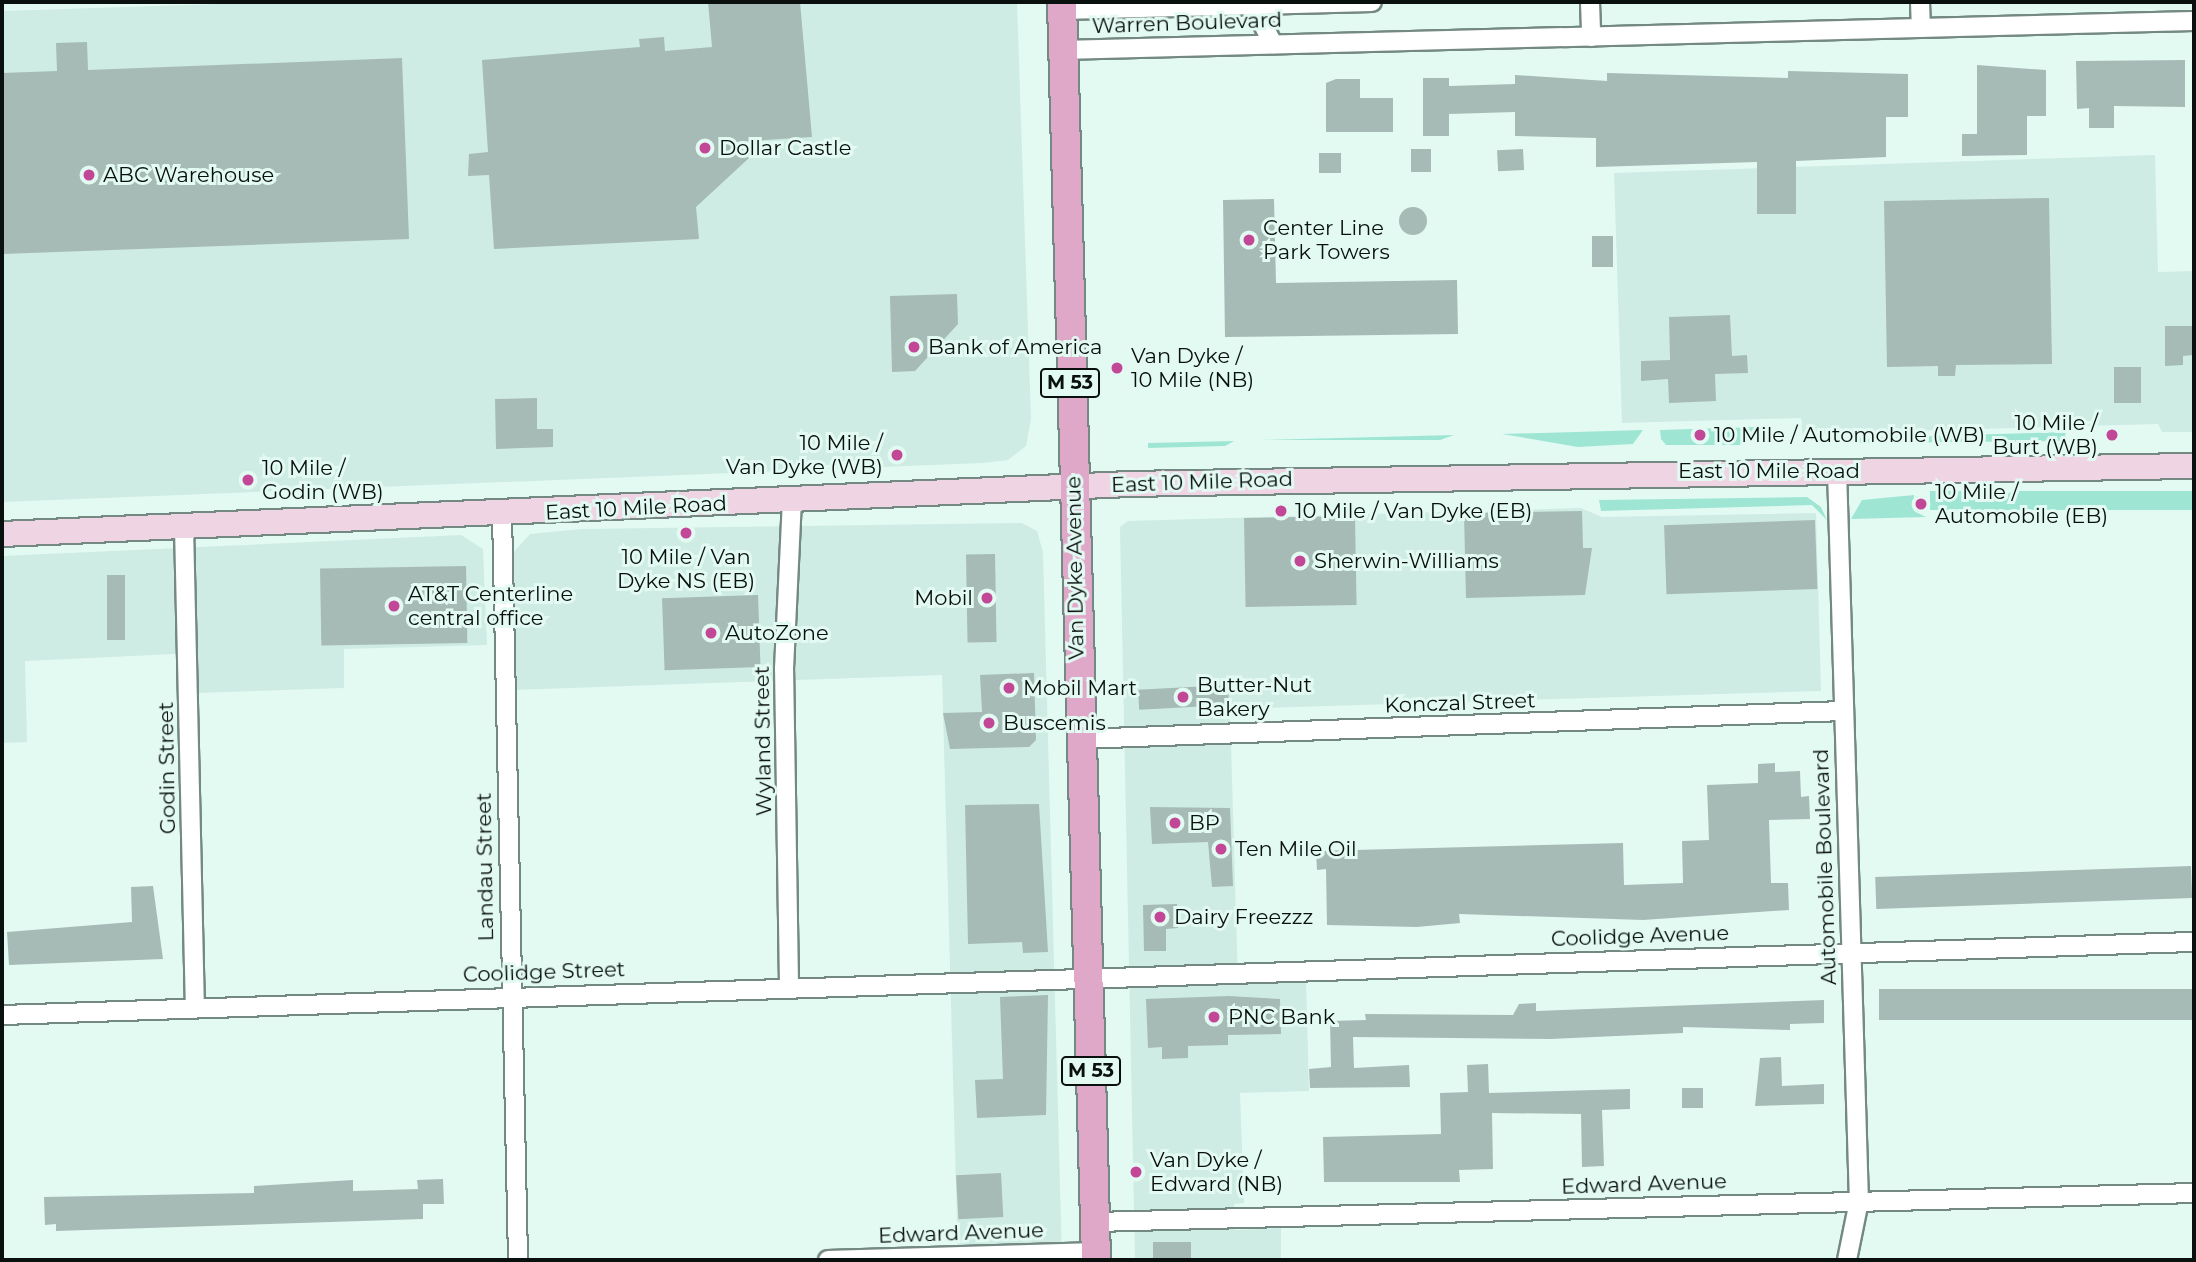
<!DOCTYPE html>
<style>
body{margin:0}
#map{position:relative;width:2196px;height:1262px;overflow:hidden;background:#e3faf3;font-family:Montserrat,sans-serif}
div>[style]{position:absolute}
.built>*{inset:0;background:#ceece4}
.green>*{inset:0;background:#9ee6d3;transform-origin:0 0}
.building>*{inset:0;background:#a6bbb5;transform-origin:0 0}
.round{border-radius:50%}
.roads{filter:drop-shadow(2px 0 #758983) drop-shadow(-2px 0 #758983) drop-shadow(0 2px #758983) drop-shadow(0 -2px #758983)}
.minor>*{height:18px;margin:-9px;padding:0 9px;transform-origin:9px;border-radius:9px;background:#fff}
.secondary>*{height:24px;margin:-12px;padding:0 12px;transform-origin:12px;border-radius:12px;background:#efd4e4}
.primary>*{height:28px;margin:-14px;padding:0 14px;transform-origin:14px;border-radius:14px;background:#dfa8c9}
.dots>*{width:19px;height:19px;translate:-50% -50%;box-sizing:border-box;border:4px solid #e3faf3;border-radius:50%}
span{translate:-50% -50%;white-space:nowrap;text-align:center;line-height:1.15;-webkit-text-stroke:6px #e3faf3;paint-order:stroke}
.shield-label span{padding:2px 5px;background:#e3faf3;border:2px solid;border-radius:5px;-webkit-text-stroke-width:0}
.shield-label{font-size:19px;color:#09100e;font-weight:700}
.street-label{font-size:21px;color:#09100e}
.poi-label{font-size:21px;color:#09100e}
.left{translate:0 -50%;text-align:left}
.right{translate:-100% -50%;text-align:right}
.frame{position:absolute;inset:0;border:4px solid #09100e;pointer-events:none}
</style>
<div id="map">
<div class="built">
<div style="clip-path:polygon(282px 2px,1017px 2px,1031px 419px,1026px 446px,1008px 460px,983px 463px,2px 502px,2px 11px)"></div>
<div style="clip-path:polygon(2155px 155px,2158px 272px,2194px 271px,2194px 432px,2162px 432px,2158px 424px,1802px 434px,1801px 418px,1622px 423px,1614px 173px)"></div>
<div style="clip-path:polygon(1581px 508px,1602px 517px,1816px 513px,1821px 691px,1230px 709px,1238px 983px,1306px 979px,1309px 1091px,1240px 1093px,1244px 1203px,1234px 1204px,1235px 1230px,1281px 1228px,1281px 1260px,1135px 1260px,1120px 527px,1128px 521px)"></div>
<div style="clip-path:polygon(1022px 523px,1037px 531px,1043px 552px,1062px 1260px,958px 1260px,942px 675px,513px 690px,513px 553px,530px 534px,582px 529px)"></div>
<div style="clip-path:polygon(461px 535px,483px 549px,487px 645px,344px 649px,344px 688px,196px 693px,197px 653px,25px 661px,27px 742px,2px 743px,2px 556px)"></div>
</div>
<div class="green">
<div style="clip-path:polygon(1756px 427px,1743px 445px,1666px 445px,1661px 439px,1660px 430px)"></div>
<div style="clip-path:polygon(1643px 430px,1633px 444px,1578px 447px,1502px 434px)"></div>
<div style="clip-path:polygon(2066px 432px,2064px 441px,1849px 443px,1849px 438px)"></div>
<div style="clip-path:polygon(1454px 435px,1440px 440px,1258px 440px)"></div>
<div style="clip-path:polygon(1234px 441px,1225px 446px,1148px 448px,1148px 443px)"></div>
<div style="left:2194px;top:491px;width:19px;height:264px;rotate:90deg"></div>
<div style="clip-path:polygon(1914px 495px,1914px 511px,1926px 517px,1851px 519px,1862px 500px)"></div>
<div style="clip-path:polygon(1807px 497px,1821px 507px,1827px 520px,1812px 505px,1601px 511px,1599px 500px)"></div>
</div>
<div class="building">
<div style="clip-path:polygon(708px 2px,800px 2px,812px 137px,737px 142px,749px 158px,696px 207px,699px 239px,494px 249px,489px 175px,468px 176px,469px 154px,488px 152px,482px 60px,640px 47px,639px 39px,664px 37px,665px 51px,712px 47px)"></div>
<div style="clip-path:polygon(87px 42px,88px 70px,402px 58px,409px 239px,2px 254px,2px 73px,57px 71px,56px 43px)"></div>
<div style="clip-path:polygon(2185px 60px,2185px 107px,2114px 106px,2114px 128px,2089px 128px,2089px 108px,2077px 109px,2076px 61px)"></div>
<div style="clip-path:polygon(1977px 65px,2046px 70px,2046px 116px,2027px 116px,2027px 155px,1962px 156px,1962px 134px,1977px 134px)"></div>
<div style="clip-path:polygon(1788px 71px,1908px 74px,1908px 117px,1886px 117px,1886px 157px,1796px 161px,1796px 214px,1757px 214px,1757px 162px,1596px 167px,1596px 138px,1515px 136px,1515px 112px,1449px 114px,1449px 136px,1423px 136px,1423px 78px,1449px 78px,1449px 86px,1515px 84px,1515px 75px,1607px 81px,1607px 73px,1788px 78px)"></div>
<div style="clip-path:polygon(1336px 79px,1360px 79px,1360px 98px,1393px 98px,1393px 132px,1326px 132px,1326px 83px)"></div>
<div style="left:1411px;top:149px;width:20px;height:23px"></div>
<div style="left:1523px;top:149px;width:21px;height:26px;rotate:87deg"></div>
<div style="left:1319px;top:153px;width:22px;height:20px"></div>
<div style="clip-path:polygon(2049px 198px,2052px 364px,1956px 365px,1955px 376px,1938px 376px,1938px 366px,1887px 367px,1884px 201px)"></div>
<div style="clip-path:polygon(1274px 199px,1276px 283px,1457px 280px,1458px 334px,1225px 337px,1223px 200px)"></div>
<div class="round" style="left:1399px;top:207px;width:28px;height:28px"></div>
<div style="left:1592px;top:236px;width:21px;height:31px"></div>
<div style="clip-path:polygon(957px 294px,958px 324px,915px 371px,892px 372px,890px 296px)"></div>
<div style="clip-path:polygon(1730px 315px,1732px 356px,1747px 355px,1748px 373px,1715px 374px,1716px 401px,1669px 403px,1668px 379px,1641px 381px,1641px 361px,1670px 360px,1669px 317px)"></div>
<div style="clip-path:polygon(2165px 326px,2194px 326px,2194px 355px,2183px 356px,2183px 365px,2165px 366px)"></div>
<div style="left:2114px;top:367px;width:27px;height:36px"></div>
<div style="clip-path:polygon(537px 398px,537px 429px,553px 429px,553px 447px,496px 449px,495px 399px)"></div>
<div style="clip-path:polygon(1582px 511px,1583px 548px,1592px 548px,1585px 595px,1466px 598px,1464px 513px)"></div>
<div style="left:1355px;top:516px;width:89px;height:111px;rotate:89deg"></div>
<div style="left:1815px;top:520px;width:69px;height:151px;rotate:88deg"></div>
<div style="left:995px;top:554px;width:88px;height:29px;rotate:89deg"></div>
<div style="left:466px;top:566px;width:77px;height:146px;rotate:89deg"></div>
<div style="left:107px;top:575px;width:18px;height:65px"></div>
<div style="left:758px;top:595px;width:72px;height:96px;rotate:88deg"></div>
<div style="clip-path:polygon(1034px 673px,1036px 740px,1029px 747px,950px 749px,943px 713px,982px 712px,980px 675px)"></div>
<div style="left:1228px;top:685px;width:20px;height:90px;rotate:87deg"></div>
<div style="clip-path:polygon(1775px 763px,1775px 772px,1800px 771px,1801px 797px,1809px 796px,1810px 819px,1769px 820px,1771px 883px,1788px 883px,1789px 910px,1643px 920px,1459px 914px,1460px 923px,1417px 927px,1327px 925px,1326px 869px,1317px 870px,1316px 851px,1623px 843px,1624px 885px,1683px 883px,1682px 841px,1709px 840px,1707px 785px,1758px 783px,1758px 764px)"></div>
<div style="clip-path:polygon(1039px 804px,1048px 952px,1023px 953px,1022px 942px,968px 944px,965px 805px)"></div>
<div style="clip-path:polygon(1150px 807px,1230px 808px,1233px 886px,1212px 887px,1208px 842px,1152px 844px)"></div>
<div style="left:2191px;top:866px;width:32px;height:316px;rotate:88deg"></div>
<div style="clip-path:polygon(153px 886px,163px 959px,9px 965px,7px 932px,132px 922px,131px 887px)"></div>
<div style="clip-path:polygon(1177px 904px,1178px 928px,1166px 929px,1166px 951px,1144px 951px,1143px 905px)"></div>
<div style="left:2194px;top:989px;width:31px;height:315px;rotate:90deg"></div>
<div style="clip-path:polygon(1048px 995px,1046px 1115px,977px 1118px,975px 1080px,1003px 1079px,1000px 997px)"></div>
<div style="clip-path:polygon(1229px 996px,1280px 999px,1281px 1034px,1228px 1035px,1228px 1045px,1188px 1046px,1188px 1058px,1162px 1059px,1162px 1047px,1148px 1048px,1146px 999px)"></div>
<div style="clip-path:polygon(1824px 1000px,1824px 1023px,1790px 1024px,1790px 1030px,1683px 1027px,1683px 1033px,1550px 1039px,1353px 1037px,1354px 1068px,1409px 1065px,1410px 1087px,1310px 1088px,1309px 1069px,1331px 1067px,1330px 1021px,1366px 1020px,1365px 1014px,1513px 1015px,1519px 1004px,1536px 1003px,1536px 1011px)"></div>
<div style="clip-path:polygon(1781px 1057px,1782px 1086px,1824px 1084px,1824px 1104px,1755px 1106px,1760px 1058px)"></div>
<div style="clip-path:polygon(1488px 1064px,1489px 1093px,1630px 1089px,1630px 1109px,1602px 1110px,1604px 1166px,1582px 1167px,1581px 1114px,1492px 1113px,1493px 1169px,1459px 1170px,1460px 1182px,1324px 1182px,1323px 1137px,1441px 1134px,1440px 1093px,1468px 1092px,1467px 1065px)"></div>
<div style="left:1703px;top:1088px;width:20px;height:21px;rotate:90deg"></div>
<div style="left:1001px;top:1173px;width:44px;height:45px;rotate:87deg"></div>
<div style="clip-path:polygon(443px 1179px,444px 1204px,423px 1204px,423px 1219px,56px 1231px,56px 1224px,45px 1225px,44px 1197px,254px 1193px,254px 1186px,353px 1180px,353px 1191px,418px 1189px,417px 1180px)"></div>
<div style="left:1191px;top:1242px;width:18px;height:38px;rotate:90deg"></div>
</div>
<div class="roads">
<div class="minor">
<div style="left:1590px;top:2px;width:35px;rotate:88deg"></div>
<div style="left:1920px;top:2px;width:26px;rotate:88deg"></div>
<div style="left:1253px;top:5px;width:44px;rotate:62.9deg"></div>
<div style="left:1062px;top:10px;width:310px;rotate:-1.5deg"></div>
<div style="left:1062px;top:50px;width:1132px;rotate:-1.47deg"></div>
<div style="left:1837px;top:470px;width:731px;rotate:88.28deg"></div>
<div style="left:1859px;top:1201px;width:60px;rotate:101.5deg"></div>
<div style="left:502px;top:514px;width:746px;rotate:88.77deg"></div>
<div style="left:184px;top:527px;width:481px;rotate:88.7deg"></div>
<div style="left:1080px;top:739px;width:763px;rotate:-2.1deg"></div>
<div style="left:789px;top:984px;width:315px;rotate:-90.9deg"></div>
<div style="left:784px;top:669px;width:171px;rotate:-87.3deg"></div>
<div style="left:2px;top:1015px;width:2193px;rotate:-1.91deg"></div>
<div style="left:1095px;top:1222px;width:1099px;rotate:-1.51deg"></div>
<div style="left:828px;top:1260px;width:268px;rotate:-1.7deg"></div>
</div>
<div class="secondary">
<div style="left:2px;top:534px;width:1126px;rotate:-2.54deg"></div>
<div style="left:1127px;top:484px;width:1067px;rotate:-0.97deg"></div>
</div>
<div class="primary">
<div style="left:1062px;top:2px;width:1258px;rotate:88.45deg"></div>
</div>
</div>
<div class="dots">
<div style="left:705px;top:148px;background:#c34797"></div>
<div style="left:89px;top:175px;background:#c34797"></div>
<div style="left:1249px;top:240px;background:#c34797"></div>
<div style="left:914px;top:347px;background:#c34797"></div>
<div style="left:1117px;top:368px;background:#c34797"></div>
<div style="left:1700px;top:435px;background:#c34797"></div>
<div style="left:2112px;top:435px;background:#c34797"></div>
<div style="left:897px;top:455px;background:#c34797"></div>
<div style="left:248px;top:480px;background:#c34797"></div>
<div style="left:1921px;top:504px;background:#c34797"></div>
<div style="left:1281px;top:511px;background:#c34797"></div>
<div style="left:686px;top:533px;background:#c34797"></div>
<div style="left:1300px;top:561px;background:#c34797"></div>
<div style="left:987px;top:598px;background:#c34797"></div>
<div style="left:394px;top:606px;background:#c34797"></div>
<div style="left:711px;top:633px;background:#c34797"></div>
<div style="left:1009px;top:688px;background:#c34797"></div>
<div style="left:1183px;top:697px;background:#c34797"></div>
<div style="left:989px;top:723px;background:#c34797"></div>
<div style="left:1175px;top:823px;background:#c34797"></div>
<div style="left:1221px;top:849px;background:#c34797"></div>
<div style="left:1160px;top:917px;background:#c34797"></div>
<div style="left:1214px;top:1017px;background:#c34797"></div>
<div style="left:1136px;top:1172px;background:#c34797"></div>
</div>
<div class="shield-label">
<span style="left:1070px;top:383px">M 53</span>
<span style="left:1091px;top:1071px">M 53</span>
</div>
<div class="street-label">
<span style="left:1187px;top:23px;rotate:-2deg">Warren Boulevard</span>
<span style="left:1769px;top:471px">East 10 Mile Road</span>
<span style="left:1202px;top:482px;rotate:-2deg">East 10 Mile Road</span>
<span style="left:636px;top:508px;rotate:-3deg">East 10 Mile Road</span>
<span style="left:1075px;top:568px;rotate:-91deg">Van Dyke Avenue</span>
<span style="left:1460px;top:703px;rotate:-2deg">Konczal Street</span>
<span style="left:763px;top:741px;rotate:-91deg">Wyland Street</span>
<span style="left:167px;top:768px;rotate:-91deg">Godin Street</span>
<span style="left:485px;top:867px;rotate:-91deg">Landau Street</span>
<span style="left:1825px;top:867px;rotate:-92deg">Automobile Boulevard</span>
<span style="left:1640px;top:936px;rotate:-2deg">Coolidge Avenue</span>
<span style="left:544px;top:972px;rotate:-2deg">Coolidge Street</span>
<span style="left:1644px;top:1184px;rotate:-2deg">Edward Avenue</span>
<span style="left:961px;top:1233px;rotate:-2deg">Edward Avenue</span>
</div>
<div class="poi-label">
<span class="left" style="left:719px;top:148px">Dollar Castle</span>
<span class="left" style="left:103px;top:175px">ABC Warehouse</span>
<span class="left" style="left:1263px;top:240px">Center Line<br>Park Towers</span>
<span class="left" style="left:928px;top:347px">Bank of America</span>
<span class="left" style="left:1131px;top:368px">Van Dyke /<br>10 Mile (NB)</span>
<span class="right" style="left:2098px;top:435px">10 Mile /<br>Burt (WB)</span>
<span class="left" style="left:1714px;top:435px">10 Mile / Automobile (WB)</span>
<span class="right" style="left:883px;top:455px">10 Mile /<br>Van Dyke (WB)</span>
<span class="left" style="left:262px;top:480px">10 Mile /<br>Godin (WB)</span>
<span class="left" style="left:1935px;top:504px">10 Mile /<br>Automobile (EB)</span>
<span class="left" style="left:1295px;top:511px">10 Mile / Van Dyke (EB)</span>
<span style="left:686px;top:569px">10 Mile / Van<br>Dyke NS (EB)</span>
<span class="left" style="left:1314px;top:561px">Sherwin-Williams</span>
<span class="left" style="left:408px;top:606px">AT&amp;T Centerline<br>central office</span>
<span class="right" style="left:973px;top:598px">Mobil</span>
<span class="left" style="left:725px;top:633px">AutoZone</span>
<span class="left" style="left:1197px;top:697px">Butter-Nut<br>Bakery</span>
<span class="left" style="left:1023px;top:688px">Mobil Mart</span>
<span class="left" style="left:1003px;top:723px">Buscemis</span>
<span class="left" style="left:1189px;top:823px">BP</span>
<span class="left" style="left:1235px;top:849px">Ten Mile Oil</span>
<span class="left" style="left:1174px;top:917px">Dairy Freezzz</span>
<span class="left" style="left:1228px;top:1017px">PNC Bank</span>
<span class="left" style="left:1150px;top:1172px">Van Dyke /<br>Edward (NB)</span>
</div>
<div class="frame"></div>
</div>
